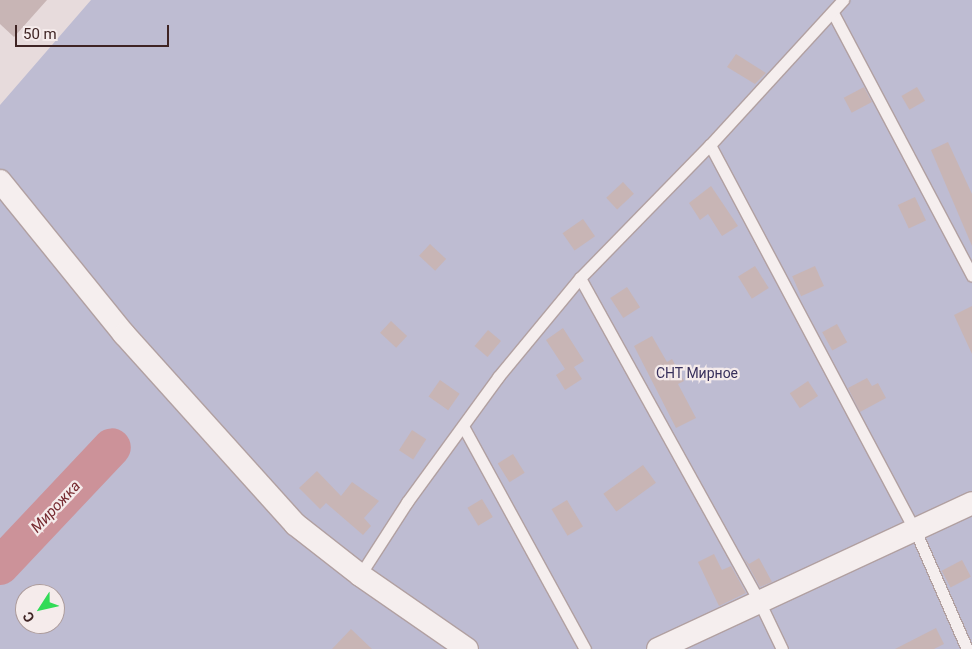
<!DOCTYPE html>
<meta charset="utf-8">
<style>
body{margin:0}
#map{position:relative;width:972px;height:649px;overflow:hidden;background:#e7dbdc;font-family:Roboto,sans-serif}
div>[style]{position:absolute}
.green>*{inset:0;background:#bebcd2}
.river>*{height:38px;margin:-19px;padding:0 19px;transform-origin:19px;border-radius:19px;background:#cc9299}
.building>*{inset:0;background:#c8b5b5;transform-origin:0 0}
.roads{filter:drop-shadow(1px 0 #b1a0a1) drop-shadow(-1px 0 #b1a0a1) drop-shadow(0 1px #b1a0a1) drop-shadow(0 -1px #b1a0a1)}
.lane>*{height:11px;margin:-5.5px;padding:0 5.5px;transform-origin:5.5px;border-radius:5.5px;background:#f5eeee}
.street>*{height:22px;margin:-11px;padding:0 11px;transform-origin:11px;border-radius:11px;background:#f5eeee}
span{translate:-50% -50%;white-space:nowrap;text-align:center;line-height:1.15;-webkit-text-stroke:4.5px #f5ebeb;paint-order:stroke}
.park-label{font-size:14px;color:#38305c}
.water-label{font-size:15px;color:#762a30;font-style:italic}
.north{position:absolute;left:15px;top:584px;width:50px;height:50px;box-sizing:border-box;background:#f5ebeb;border:1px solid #ac9b9b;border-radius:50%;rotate:235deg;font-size:14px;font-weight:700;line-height:20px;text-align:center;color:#3f2424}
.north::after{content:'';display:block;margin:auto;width:18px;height:22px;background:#32db57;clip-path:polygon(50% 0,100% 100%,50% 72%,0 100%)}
.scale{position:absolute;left:15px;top:25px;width:154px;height:22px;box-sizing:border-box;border:2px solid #3f2424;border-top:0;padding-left:6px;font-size:15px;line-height:18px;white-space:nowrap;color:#3f2424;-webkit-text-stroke:4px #f5ebeb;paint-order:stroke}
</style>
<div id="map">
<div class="green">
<div style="clip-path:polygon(evenodd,91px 0,972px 0,972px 649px,0 649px,0 105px,91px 0,25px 594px,55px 594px,55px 624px,25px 624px,25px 594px)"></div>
</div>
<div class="river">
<div style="left:0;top:566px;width:163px;rotate:-46.7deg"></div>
</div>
<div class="building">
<div style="clip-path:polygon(0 0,47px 0,14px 37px,0 24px)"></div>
<div style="clip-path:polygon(736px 54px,766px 73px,755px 84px,727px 67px)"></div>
<div style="left:864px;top:87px;width:17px;height:23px;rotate:62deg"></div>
<div style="left:917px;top:87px;width:16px;height:18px;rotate:60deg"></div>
<div style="clip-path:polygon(948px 142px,972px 194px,972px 246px,931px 150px)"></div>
<div style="left:623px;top:182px;width:16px;height:23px;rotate:47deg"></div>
<div style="clip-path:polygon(711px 186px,738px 226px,722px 236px,708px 214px,700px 220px,689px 203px)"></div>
<div style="left:915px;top:197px;width:26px;height:19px;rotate:65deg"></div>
<div style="left:583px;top:219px;width:21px;height:25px;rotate:55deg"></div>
<div style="left:430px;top:244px;width:22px;height:16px;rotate:43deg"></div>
<div style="left:755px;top:266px;width:26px;height:20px;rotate:58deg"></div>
<div style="left:815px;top:266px;width:22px;height:25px;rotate:66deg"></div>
<div style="left:627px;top:287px;width:24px;height:20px;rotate:57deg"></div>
<div style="clip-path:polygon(972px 306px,972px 354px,954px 315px)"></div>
<div style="left:391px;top:321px;width:22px;height:16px;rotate:43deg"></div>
<div style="left:837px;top:324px;width:21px;height:17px;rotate:61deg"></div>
<div style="clip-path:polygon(563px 328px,584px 361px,574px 367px,582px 379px,565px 390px,556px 375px,565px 369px,546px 340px)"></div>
<div style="left:488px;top:330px;width:17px;height:21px;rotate:40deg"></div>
<div style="clip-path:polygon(652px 336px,667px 362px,672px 359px,684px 381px,678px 384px,696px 418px,676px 428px,634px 346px)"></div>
<div style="clip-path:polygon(867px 378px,872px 386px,878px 383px,886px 398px,860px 412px,848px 388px)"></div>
<div style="left:440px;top:380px;width:24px;height:20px;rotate:35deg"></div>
<div style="left:808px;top:381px;width:18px;height:22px;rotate:56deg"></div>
<div style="left:412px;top:430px;width:17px;height:24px;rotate:33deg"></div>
<div style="left:513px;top:454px;width:22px;height:18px;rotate:58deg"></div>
<div style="left:643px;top:465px;width:22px;height:49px;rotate:54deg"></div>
<div style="clip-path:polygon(317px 471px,341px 496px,352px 482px,379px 501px,364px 518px,371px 526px,363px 535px,326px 503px,320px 509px,299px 488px)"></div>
<div style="left:482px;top:499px;width:21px;height:17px;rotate:59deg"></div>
<div style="left:567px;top:500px;width:31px;height:18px;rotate:59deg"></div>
<div style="clip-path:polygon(714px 554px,722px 570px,731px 566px,746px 593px,719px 606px,698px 562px)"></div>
<div style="clip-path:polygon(744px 558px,749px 564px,759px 558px,772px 582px,760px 587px)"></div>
<div style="left:962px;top:560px;width:19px;height:23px;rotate:62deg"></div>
<div style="clip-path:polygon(936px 628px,944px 644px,934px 649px,895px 649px)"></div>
<div style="clip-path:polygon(351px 629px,372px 649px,332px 649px)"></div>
</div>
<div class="roads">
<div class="lane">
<div style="left:833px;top:13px;width:297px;rotate:62.1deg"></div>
<div style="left:710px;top:145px;width:436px;rotate:62deg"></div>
<div style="left:915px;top:530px;width:130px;rotate:66.4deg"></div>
<div style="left:580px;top:278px;width:369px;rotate:61deg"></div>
<div style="left:759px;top:601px;width:53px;rotate:64.4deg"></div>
<div style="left:464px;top:428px;width:252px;rotate:61.3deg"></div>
<div style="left:360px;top:575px;width:87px;rotate:-57.2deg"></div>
<div style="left:407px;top:502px;width:155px;rotate:-53.9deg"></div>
<div style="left:498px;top:377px;width:129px;rotate:-50.4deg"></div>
<div style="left:580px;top:278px;width:186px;rotate:-45.7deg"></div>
<div style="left:710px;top:145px;width:197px;rotate:-47.5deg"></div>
</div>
<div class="street">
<div style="left:0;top:181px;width:197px;rotate:51deg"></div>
<div style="left:124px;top:334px;width:256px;rotate:48deg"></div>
<div style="left:295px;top:524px;width:83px;rotate:38.1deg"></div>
<div style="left:360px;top:575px;width:130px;rotate:34.7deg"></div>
<div style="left:658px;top:649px;width:346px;rotate:-24.9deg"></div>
</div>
</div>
<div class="park-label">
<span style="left:697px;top:373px">СНТ Мирное</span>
</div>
<div class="water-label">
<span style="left:56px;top:507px;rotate:-47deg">Мирожка</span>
</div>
<div class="north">С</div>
<div class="scale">50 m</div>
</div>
